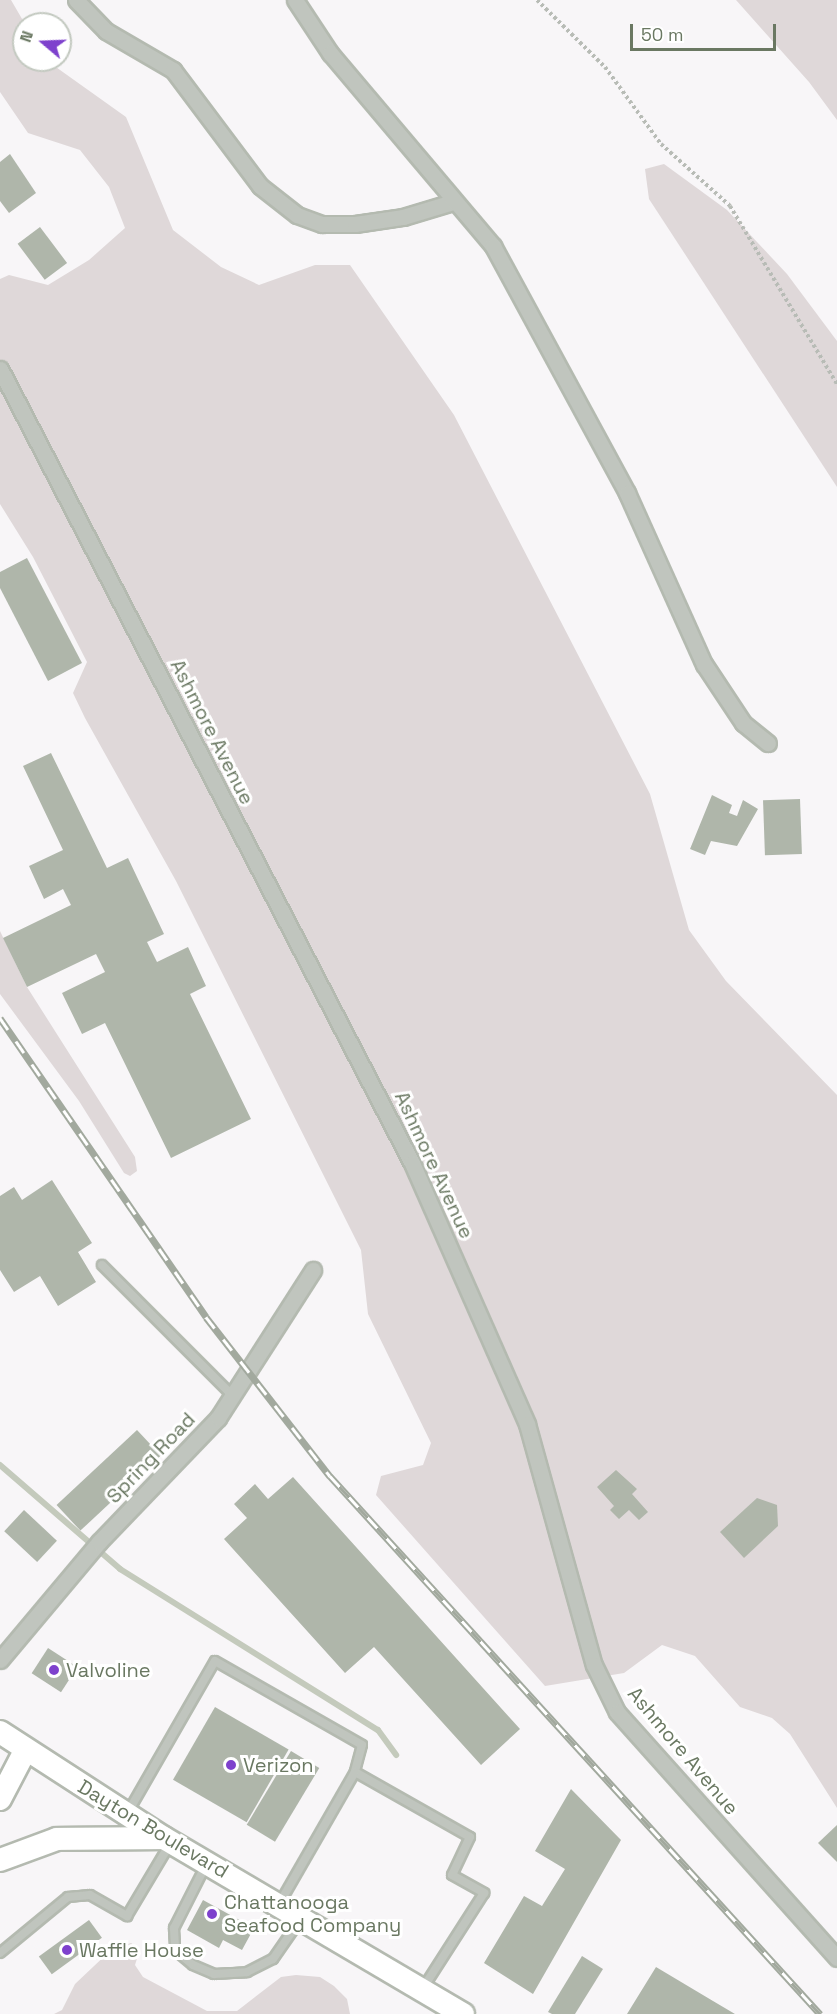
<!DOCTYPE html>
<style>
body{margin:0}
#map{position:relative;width:837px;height:2014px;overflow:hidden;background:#f8f6f8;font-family:"Space Grotesk",sans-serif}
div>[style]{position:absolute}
.green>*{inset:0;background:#dfd8d9}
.stream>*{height:6px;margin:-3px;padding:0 3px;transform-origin:3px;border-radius:3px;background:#c4cabc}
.building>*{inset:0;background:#afb6aa;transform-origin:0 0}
.path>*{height:4px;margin-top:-2px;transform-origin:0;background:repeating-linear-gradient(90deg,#b8bcb6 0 3px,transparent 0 6px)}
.roads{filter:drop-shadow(2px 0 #b4bab0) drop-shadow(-2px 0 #b4bab0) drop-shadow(0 2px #b4bab0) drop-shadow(0 -2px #b4bab0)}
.lane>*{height:8px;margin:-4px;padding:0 4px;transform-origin:4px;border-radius:4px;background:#c0c5be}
.street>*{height:15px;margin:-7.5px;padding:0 7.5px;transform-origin:7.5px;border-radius:7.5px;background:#c0c5be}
.secondary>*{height:22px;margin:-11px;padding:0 11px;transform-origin:11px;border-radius:11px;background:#fff}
.rail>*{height:7px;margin-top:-3.5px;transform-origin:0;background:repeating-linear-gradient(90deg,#fff 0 14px,#a2a99e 0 28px);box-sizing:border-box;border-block:2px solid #a2a99e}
.dots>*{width:16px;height:16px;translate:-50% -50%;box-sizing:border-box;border:3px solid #fff;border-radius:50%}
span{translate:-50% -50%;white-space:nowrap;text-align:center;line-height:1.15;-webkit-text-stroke:6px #fff;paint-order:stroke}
.street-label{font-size:20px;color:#6a7862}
.poi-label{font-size:20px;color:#6a7862}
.left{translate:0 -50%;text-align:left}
.north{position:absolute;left:12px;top:12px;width:60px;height:60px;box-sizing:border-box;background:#fff;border:2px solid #c3c9c0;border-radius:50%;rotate:289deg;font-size:16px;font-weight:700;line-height:24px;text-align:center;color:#6a7862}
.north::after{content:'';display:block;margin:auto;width:21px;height:27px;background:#7e41cd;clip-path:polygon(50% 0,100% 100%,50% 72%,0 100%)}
.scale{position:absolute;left:630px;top:24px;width:146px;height:27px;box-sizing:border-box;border:3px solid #6a7862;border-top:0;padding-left:8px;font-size:18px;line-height:21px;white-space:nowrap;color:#6a7862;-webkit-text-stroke:4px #fff;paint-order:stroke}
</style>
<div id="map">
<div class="green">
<div style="clip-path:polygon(0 0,11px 0,25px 24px,24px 60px,46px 60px,126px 117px,173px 230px,221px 267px,259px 285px,315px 265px,350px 265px,454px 415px,650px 794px,689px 930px,726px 981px,837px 1095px,837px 1808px,790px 1734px,772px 1718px,740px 1707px,695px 1656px,662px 1645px,624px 1673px,545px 1686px,376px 1495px,381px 1476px,423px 1465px,431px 1443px,368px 1314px,361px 1250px,176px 881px,85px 718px,73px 693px,87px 662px,33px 557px,0 504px,0 279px,9px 275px,48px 285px,89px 260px,125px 228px,109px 187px,80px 150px,28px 133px,0 92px)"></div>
<div style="clip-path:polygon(736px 0,837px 0,837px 120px,809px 82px)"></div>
<div style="clip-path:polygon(664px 164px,727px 210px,787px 274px,837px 341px,837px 487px,649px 199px,645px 169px)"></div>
<div style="clip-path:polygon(0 931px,27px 987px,135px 1157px,137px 1171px,130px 1176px,124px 1173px,79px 1101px,0 994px)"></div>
<div style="clip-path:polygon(131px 1943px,140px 1949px,135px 1965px,143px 1977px,207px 2011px,237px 2011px,281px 1977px,296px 1975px,320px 1977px,334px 1986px,347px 1999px,350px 2014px,54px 2014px,62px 2010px,75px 1984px,112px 1949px)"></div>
</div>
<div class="stream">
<div style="left:0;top:1465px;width:159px;rotate:40.9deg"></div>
<div style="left:120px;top:1569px;width:304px;rotate:32deg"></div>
<div style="left:378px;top:1730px;width:31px;rotate:54deg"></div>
</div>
<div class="building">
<div style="clip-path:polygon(10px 154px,36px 193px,9px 213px,0 201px,0 162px)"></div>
<div style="left:40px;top:227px;width:45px;height:28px;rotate:53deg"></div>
<div style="clip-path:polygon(27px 558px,82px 663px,48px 681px,0 588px,0 572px)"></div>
<div style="clip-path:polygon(51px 753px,107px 868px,128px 858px,164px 934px,147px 942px,157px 962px,188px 947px,206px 986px,190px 994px,251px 1119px,171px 1158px,105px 1023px,82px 1034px,62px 993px,105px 972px,96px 954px,27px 987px,3px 938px,71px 905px,63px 889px,44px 899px,29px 866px,63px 850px,23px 766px)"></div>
<div style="clip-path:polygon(712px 795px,732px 805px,729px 813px,737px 816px,743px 800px,758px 809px,737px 846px,711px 841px,705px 855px,690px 849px)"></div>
<div style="left:800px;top:799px;width:55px;height:37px;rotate:88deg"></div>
<div style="clip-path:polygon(52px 1180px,92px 1243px,78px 1252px,96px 1282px,58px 1306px,40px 1276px,14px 1292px,0 1270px,0 1196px,14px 1187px,22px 1200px)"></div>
<div style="left:137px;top:1430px;width:35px;height:110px;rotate:47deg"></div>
<div style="clip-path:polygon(616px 1470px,637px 1489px,632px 1494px,648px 1512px,639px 1520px,629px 1510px,619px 1519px,610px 1510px,614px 1506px,597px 1487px)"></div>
<div style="clip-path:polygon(293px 1477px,520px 1729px,481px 1765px,374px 1647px,345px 1673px,224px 1539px,247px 1518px,234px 1504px,255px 1484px,268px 1499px)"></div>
<div style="clip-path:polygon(757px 1498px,777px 1505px,778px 1526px,744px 1558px,720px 1532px)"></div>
<div style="left:24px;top:1510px;width:45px;height:29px;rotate:43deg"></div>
<div style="left:48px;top:1648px;width:35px;height:30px;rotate:33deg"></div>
<div style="left:215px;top:1707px;width:85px;height:84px;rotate:30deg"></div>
<div style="left:291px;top:1751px;width:33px;height:86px;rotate:31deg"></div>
<div style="clip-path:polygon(571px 1789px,621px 1840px,533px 1994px,484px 1963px,524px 1896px,542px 1906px,565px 1869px,535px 1851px)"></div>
<div style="clip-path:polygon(837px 1825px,837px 1862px,818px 1843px)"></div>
<div style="clip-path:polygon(203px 1900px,254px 1928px,242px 1950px,223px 1940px,219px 1948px,187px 1930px)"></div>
<div style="left:89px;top:1920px;width:22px;height:62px;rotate:54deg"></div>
<div style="clip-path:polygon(582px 1956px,603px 1969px,575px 2014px,552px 2014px,548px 2012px)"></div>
<div style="clip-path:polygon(656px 1967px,713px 2001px,735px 2014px,627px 2014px)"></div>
</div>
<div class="path">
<div style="left:537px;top:0;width:95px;rotate:44.6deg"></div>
<div style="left:605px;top:67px;width:95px;rotate:54deg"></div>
<div style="left:661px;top:144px;width:93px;rotate:41.9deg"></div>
<div style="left:730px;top:206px;width:208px;rotate:59deg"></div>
</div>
<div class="roads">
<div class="lane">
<div style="left:102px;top:1265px;width:181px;rotate:45deg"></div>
<div style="left:355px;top:1772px;width:132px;rotate:29.5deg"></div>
<div style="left:470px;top:1837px;width:42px;rotate:115.3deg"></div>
<div style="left:452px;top:1875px;width:37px;rotate:29deg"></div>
<div style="left:484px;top:1893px;width:113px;rotate:122.7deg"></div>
<div style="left:128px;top:1812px;width:174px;rotate:-60.1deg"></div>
<div style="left:215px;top:1661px;width:169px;rotate:29.7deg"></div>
<div style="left:362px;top:1745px;width:28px;rotate:105deg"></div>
<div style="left:355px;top:1772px;width:152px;rotate:119.9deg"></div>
<div style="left:206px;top:1865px;width:71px;rotate:116.9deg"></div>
<div style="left:174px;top:1928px;width:22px;rotate:87deg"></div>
<div style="left:175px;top:1950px;width:23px;rotate:40deg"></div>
<div style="left:193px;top:1965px;width:23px;rotate:23deg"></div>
<div style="left:214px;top:1974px;width:33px;rotate:-3deg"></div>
<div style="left:247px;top:1972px;width:29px;rotate:-27deg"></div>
<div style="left:273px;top:1959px;width:47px;rotate:-55.3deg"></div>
<div style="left:0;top:1953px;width:88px;rotate:-39.5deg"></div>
<div style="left:68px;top:1897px;width:22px;rotate:-5deg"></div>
<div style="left:90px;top:1895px;width:43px;rotate:29.6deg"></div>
<div style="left:127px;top:1916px;width:84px;rotate:-59.2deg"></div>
</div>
<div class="street">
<div style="left:76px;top:0;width:43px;rotate:45.9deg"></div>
<div style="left:106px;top:31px;width:78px;rotate:30.2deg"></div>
<div style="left:173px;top:70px;width:145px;rotate:53.1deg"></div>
<div style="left:260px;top:186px;width:47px;rotate:38.1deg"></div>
<div style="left:297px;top:215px;width:27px;rotate:20deg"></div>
<div style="left:322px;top:224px;width:33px"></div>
<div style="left:355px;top:224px;width:49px;rotate:-8.3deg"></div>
<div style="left:403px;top:217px;width:52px;rotate:-16.7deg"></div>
<div style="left:295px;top:0;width:64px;rotate:56.6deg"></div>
<div style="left:330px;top:53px;width:253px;rotate:49.8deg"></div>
<div style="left:493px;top:246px;width:281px;rotate:61.5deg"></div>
<div style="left:627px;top:493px;width:188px;rotate:65.8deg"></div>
<div style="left:704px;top:664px;width:71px;rotate:56.5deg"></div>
<div style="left:743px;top:723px;width:32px;rotate:39deg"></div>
<div style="left:0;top:369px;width:895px;rotate:62.58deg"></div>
<div style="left:412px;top:1163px;width:285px;rotate:66.2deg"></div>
<div style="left:527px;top:1424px;width:250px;rotate:74.5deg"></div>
<div style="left:594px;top:1665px;width:52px;rotate:63.9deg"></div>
<div style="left:617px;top:1712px;width:330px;rotate:48.2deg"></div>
<div style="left:0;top:1660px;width:154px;rotate:-50deg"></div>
<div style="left:99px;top:1542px;width:172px;rotate:-46.2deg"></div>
<div style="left:218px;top:1418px;width:176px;rotate:-57.3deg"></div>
</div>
<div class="secondary">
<div style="left:0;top:1732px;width:195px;rotate:32.9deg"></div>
<div style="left:164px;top:1838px;width:347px;rotate:30.5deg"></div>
<div style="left:0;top:1799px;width:54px;rotate:-62.5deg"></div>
<div style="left:0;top:1860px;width:61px;rotate:-20.2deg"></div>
<div style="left:57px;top:1839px;width:105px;rotate:-0.5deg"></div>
</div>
</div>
<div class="rail">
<div style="left:0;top:1018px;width:363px;rotate:55.4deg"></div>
<div style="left:206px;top:1317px;width:202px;rotate:52.1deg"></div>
<div style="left:330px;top:1476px;width:728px;rotate:47.67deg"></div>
</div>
<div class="dots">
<div style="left:54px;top:1670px;background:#7e41cd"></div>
<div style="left:231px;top:1765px;background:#7e41cd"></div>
<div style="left:212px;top:1914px;background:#7e41cd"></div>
<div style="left:67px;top:1950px;background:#7e41cd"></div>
</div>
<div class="street-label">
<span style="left:212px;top:732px;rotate:63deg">Ashmore Avenue</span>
<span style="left:434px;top:1165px;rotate:65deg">Ashmore Avenue</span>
<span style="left:151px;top:1458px;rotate:-46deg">Spring Road</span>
<span style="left:683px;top:1751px;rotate:50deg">Ashmore Avenue</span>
<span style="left:153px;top:1829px;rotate:31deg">Dayton Boulevard</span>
</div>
<div class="poi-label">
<span class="left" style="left:66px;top:1670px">Valvoline</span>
<span class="left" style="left:243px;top:1765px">Verizon</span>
<span class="left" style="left:224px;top:1914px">Chattanooga<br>Seafood Company</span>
<span class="left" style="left:79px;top:1950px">Waffle House</span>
</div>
<div class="north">N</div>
<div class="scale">50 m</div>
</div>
